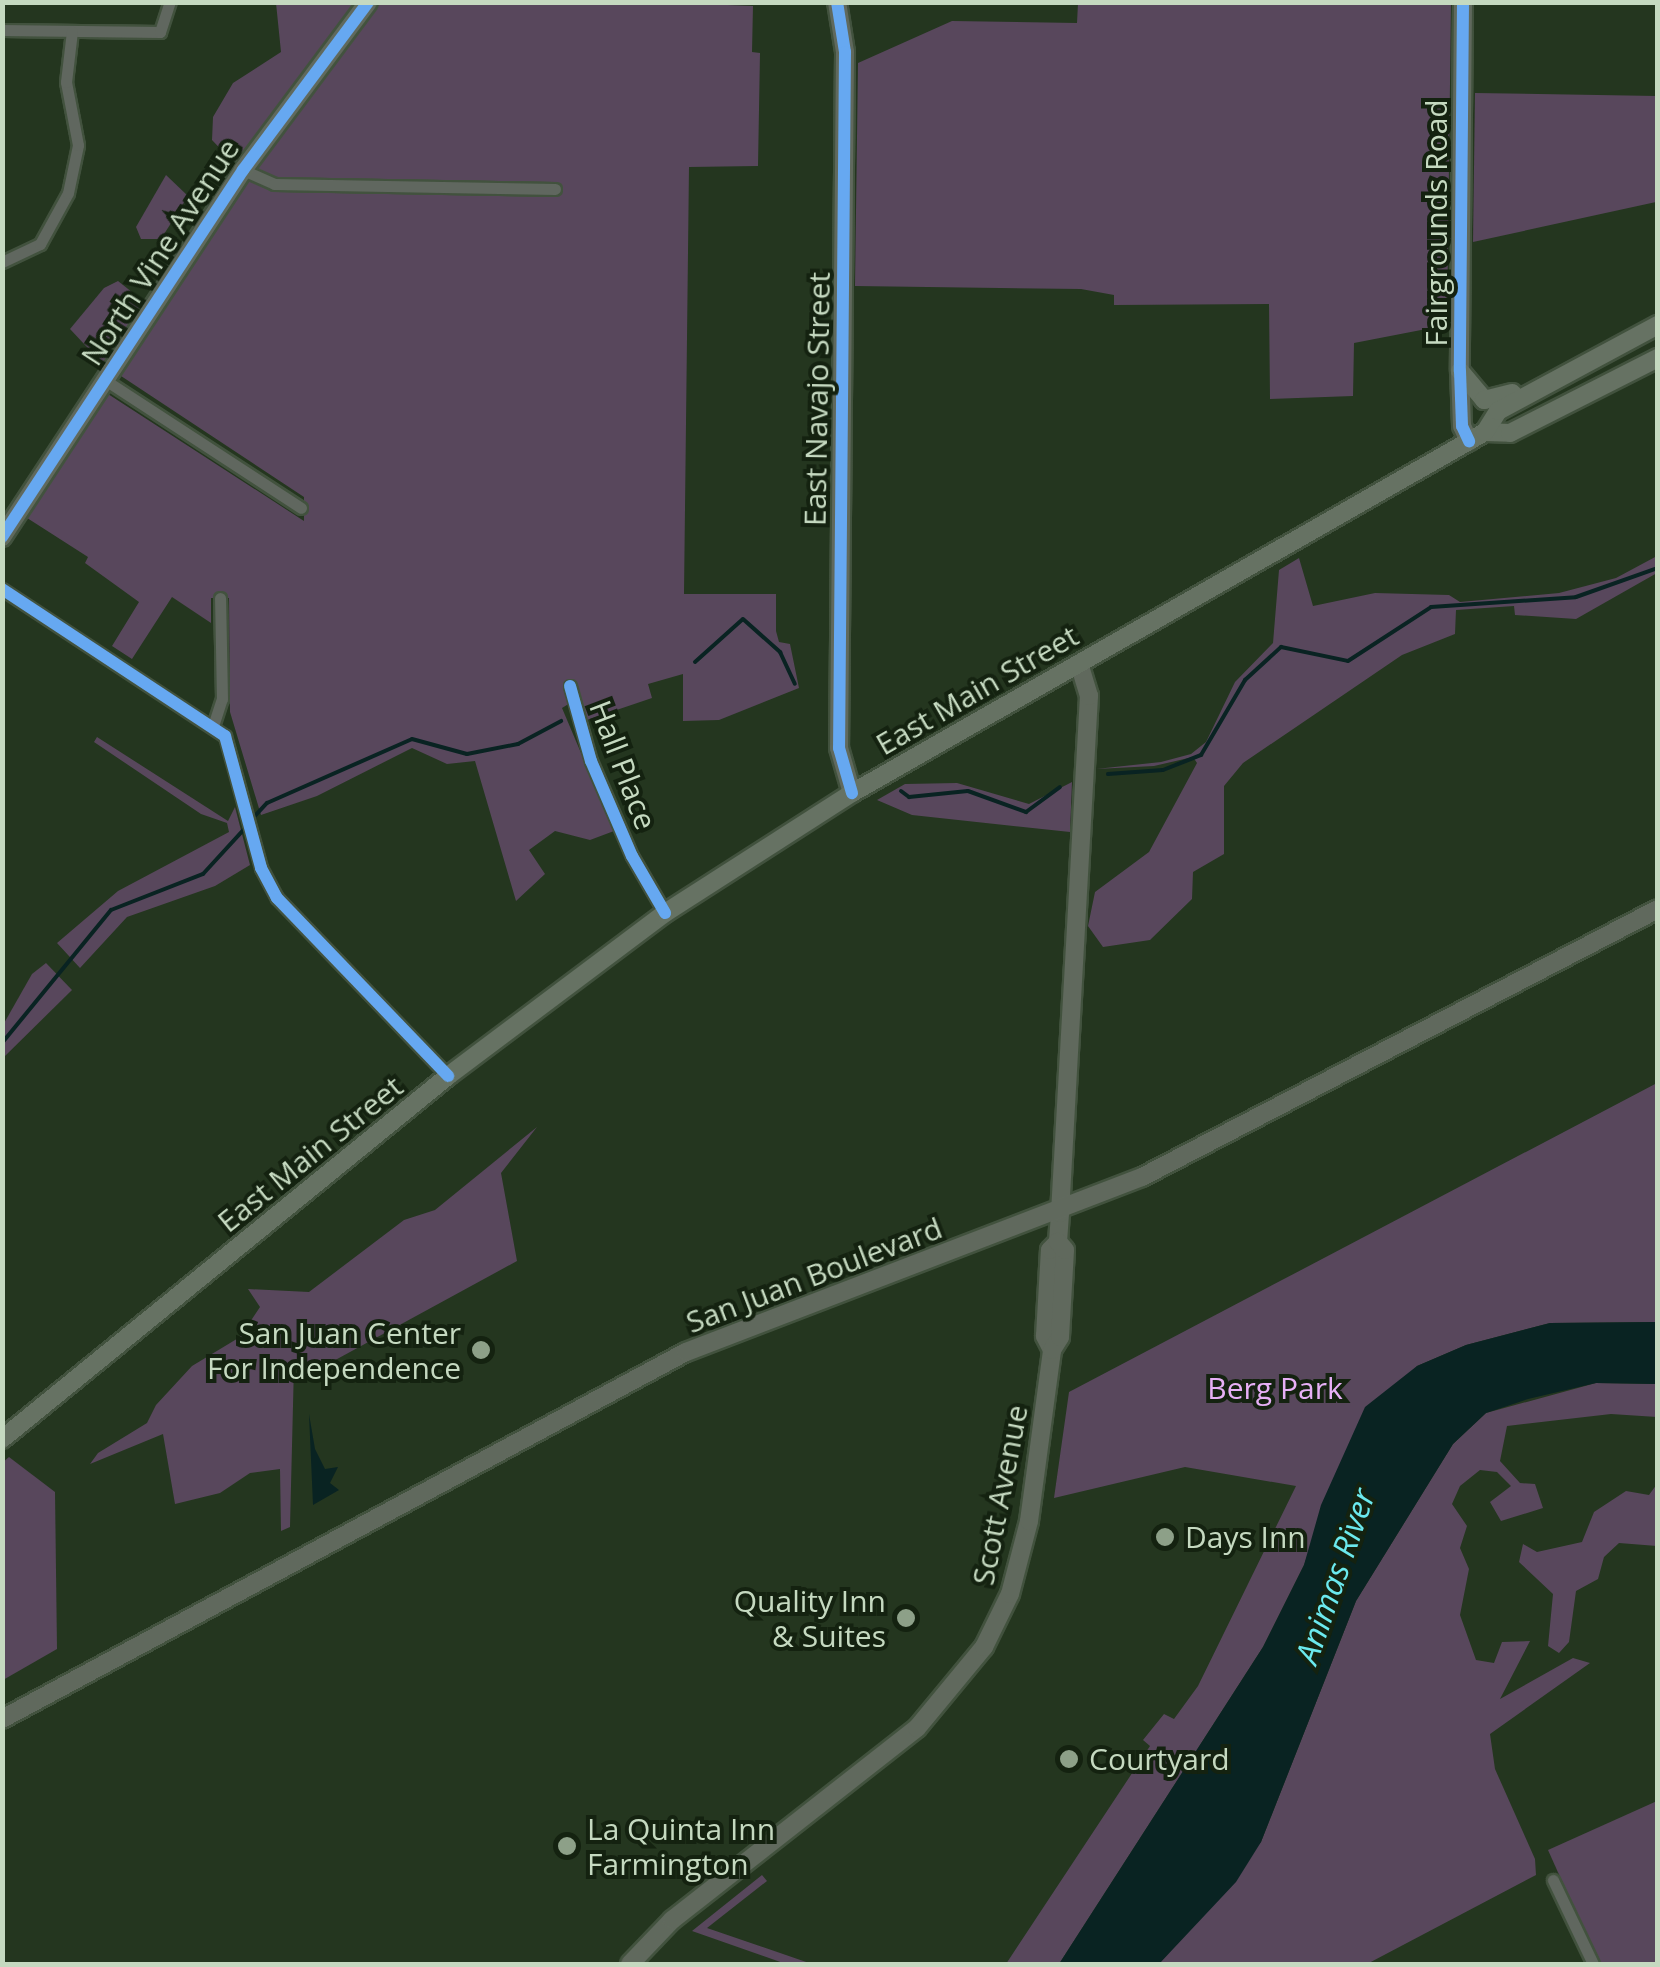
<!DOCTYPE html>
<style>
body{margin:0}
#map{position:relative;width:1660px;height:1967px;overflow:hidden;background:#24361f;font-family:"Open Sans",sans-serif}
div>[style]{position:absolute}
.green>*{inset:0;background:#58475c}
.water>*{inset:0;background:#092322}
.stream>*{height:4px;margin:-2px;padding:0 2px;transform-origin:2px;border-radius:2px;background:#092322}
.roads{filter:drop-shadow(2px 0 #42523e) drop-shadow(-2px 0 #42523e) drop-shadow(0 2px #42523e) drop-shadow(0 -2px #42523e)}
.street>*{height:11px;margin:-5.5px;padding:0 5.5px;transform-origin:5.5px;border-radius:5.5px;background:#60675f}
.secondary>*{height:18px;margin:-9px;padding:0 9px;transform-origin:9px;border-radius:9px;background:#60695d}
.primary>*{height:18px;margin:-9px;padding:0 9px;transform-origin:9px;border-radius:9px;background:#667263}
.cycleway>*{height:12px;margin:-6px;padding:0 6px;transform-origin:6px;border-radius:6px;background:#66a8f1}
.dots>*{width:28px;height:28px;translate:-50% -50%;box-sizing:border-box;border:5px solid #142210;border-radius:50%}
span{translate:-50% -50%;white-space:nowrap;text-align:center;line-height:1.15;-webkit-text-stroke:8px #142210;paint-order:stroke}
.street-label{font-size:30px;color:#c5d9c0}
.poi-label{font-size:30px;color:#c5d9c0}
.right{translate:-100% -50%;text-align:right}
.left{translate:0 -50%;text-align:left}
.park-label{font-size:30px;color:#e7b0f6}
.water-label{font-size:32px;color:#6be9ee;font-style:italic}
.frame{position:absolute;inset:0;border:5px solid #c5d9c0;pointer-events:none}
</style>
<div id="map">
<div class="green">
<div style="clip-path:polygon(651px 2px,753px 6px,752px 52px,760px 53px,758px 166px,689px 167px,684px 594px,776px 594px,776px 631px,779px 642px,790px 644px,799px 688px,719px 720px,683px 721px,683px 674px,648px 684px,652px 698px,581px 722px,575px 700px,562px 708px,614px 831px,590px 840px,555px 831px,529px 850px,545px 874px,516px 901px,475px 761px,447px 764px,412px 748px,317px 796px,261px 815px,230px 712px,229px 598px,211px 598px,211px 623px,172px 597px,132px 659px,112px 646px,139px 602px,85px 563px,88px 557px,24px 516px,108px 394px,304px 521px,304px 497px,118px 374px,244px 182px,378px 3px)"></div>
<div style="clip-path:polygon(276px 3px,359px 3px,243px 158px,232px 161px,212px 140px,213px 117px,233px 83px,281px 52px)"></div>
<div style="clip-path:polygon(1078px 3px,1451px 3px,1447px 325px,1354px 343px,1353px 396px,1270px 399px,1269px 304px,1114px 305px,1114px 295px,1081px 289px,855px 286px,858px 63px,952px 21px,1077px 23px)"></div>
<div style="clip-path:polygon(1475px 93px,1657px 96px,1656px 202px,1473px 242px)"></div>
<div style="clip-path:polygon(166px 175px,188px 196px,161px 239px,141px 239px,136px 227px)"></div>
<div style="clip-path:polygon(118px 281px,147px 304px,109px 361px,101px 362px,70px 329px,104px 288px)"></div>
<div style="clip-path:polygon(1657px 556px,1657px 573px,1576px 619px,1515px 615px,1514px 606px,1456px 610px,1455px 634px,1402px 655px,1243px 763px,1224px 786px,1224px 854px,1193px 872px,1192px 899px,1150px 940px,1103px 947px,1088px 926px,1095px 892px,1149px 852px,1197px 763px,1193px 757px,1154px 766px,1096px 769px,1161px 762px,1191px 754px,1206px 742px,1235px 682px,1273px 643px,1279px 570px,1299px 558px,1313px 606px,1375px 593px,1449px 595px,1460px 602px,1559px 593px,1616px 578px)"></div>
<div style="clip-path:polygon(97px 737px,228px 821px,235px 807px,250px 865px,215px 886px,127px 917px,80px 968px,57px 943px,118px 891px,229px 832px,227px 823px,201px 814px,94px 742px)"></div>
<div style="clip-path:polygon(1072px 782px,1070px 832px,912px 815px,877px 800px,905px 784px,957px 783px,1029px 804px)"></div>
<div style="clip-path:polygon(46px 963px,72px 990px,3px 1058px,3px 1025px,32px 974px)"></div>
<div style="clip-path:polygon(1657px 1083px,1657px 1322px,1550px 1323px,1466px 1345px,1417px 1366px,1336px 1474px,1304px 1565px,1263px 1647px,1059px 1964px,1006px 1964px,1150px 1746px,1143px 1740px,1164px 1714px,1174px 1719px,1198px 1686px,1296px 1486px,1185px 1467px,1054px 1498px,1069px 1392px)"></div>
<div style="clip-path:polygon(537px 1127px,501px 1173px,517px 1261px,306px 1376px,294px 1365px,290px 1527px,281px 1531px,280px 1469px,250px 1473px,220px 1493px,175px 1504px,163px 1434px,90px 1464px,98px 1453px,147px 1423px,156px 1405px,192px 1366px,240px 1337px,260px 1307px,248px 1289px,309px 1292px,404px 1220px,435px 1210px)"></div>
<div style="clip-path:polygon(1596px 1383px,1657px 1384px,1657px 1417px,1611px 1414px,1507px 1426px,1500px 1461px,1520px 1483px,1535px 1484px,1543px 1508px,1501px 1521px,1490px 1502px,1511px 1486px,1497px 1472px,1480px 1470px,1460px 1486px,1452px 1504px,1467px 1526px,1460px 1548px,1469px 1569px,1460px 1615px,1476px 1660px,1494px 1663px,1502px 1642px,1530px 1641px,1500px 1699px,1573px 1658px,1590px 1663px,1490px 1734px,1495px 1769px,1535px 1859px,1536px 1875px,1367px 1964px,1159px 1964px,1261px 1842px,1356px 1601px,1453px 1444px,1486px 1413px)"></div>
<div style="clip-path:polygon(9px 1457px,55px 1492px,57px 1649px,3px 1680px,2px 1463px)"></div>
<div style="clip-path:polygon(1657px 1484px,1657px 1546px,1619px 1543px,1604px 1557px,1598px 1579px,1576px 1591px,1569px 1642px,1559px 1653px,1548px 1646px,1553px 1594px,1519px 1562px,1523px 1544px,1537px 1552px,1582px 1542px,1594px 1512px,1626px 1491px,1649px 1495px)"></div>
<div style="clip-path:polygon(1657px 1801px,1657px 1964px,1599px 1964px,1548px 1850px)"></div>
<div style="clip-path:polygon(762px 1875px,767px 1881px,707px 1928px,812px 1964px,786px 1964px,692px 1931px)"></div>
</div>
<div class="water">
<div style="clip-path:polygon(1657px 1322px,1657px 1384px,1596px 1383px,1528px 1399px,1486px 1413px,1453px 1444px,1356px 1601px,1261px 1842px,1236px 1882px,1159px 1964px,1059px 1964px,1263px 1647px,1304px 1565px,1321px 1505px,1365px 1407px,1417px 1366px,1466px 1345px,1550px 1323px)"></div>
<div style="clip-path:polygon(309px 1414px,315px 1449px,325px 1469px,338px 1467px,330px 1483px,339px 1490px,313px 1505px)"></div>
</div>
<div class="stream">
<div style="left:695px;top:662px;width:64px;rotate:-41.9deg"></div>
<div style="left:743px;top:619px;width:50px;rotate:41.7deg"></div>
<div style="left:780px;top:652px;width:35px;rotate:65deg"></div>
<div style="left:1108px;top:774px;width:55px;rotate:-4.2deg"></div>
<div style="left:1163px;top:770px;width:41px;rotate:-21.5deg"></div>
<div style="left:1201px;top:755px;width:87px;rotate:-59.6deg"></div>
<div style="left:1245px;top:680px;width:49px;rotate:-42.5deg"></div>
<div style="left:1281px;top:647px;width:68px;rotate:11.8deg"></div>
<div style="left:1348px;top:661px;width:99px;rotate:-33deg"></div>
<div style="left:1431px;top:607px;width:145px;rotate:-3.9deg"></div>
<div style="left:1576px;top:597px;width:87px;rotate:-19.5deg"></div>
<div style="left:901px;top:791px;width:10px;rotate:37deg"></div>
<div style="left:909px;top:797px;width:59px;rotate:-5.8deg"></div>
<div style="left:968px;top:791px;width:62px;rotate:19.9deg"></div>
<div style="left:1026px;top:812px;width:42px;rotate:-36.3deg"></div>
<div style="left:252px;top:819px;width:22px;rotate:-47deg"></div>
<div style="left:267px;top:803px;width:158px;rotate:-23.8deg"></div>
<div style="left:412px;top:739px;width:57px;rotate:15.3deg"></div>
<div style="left:467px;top:754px;width:52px;rotate:-11.1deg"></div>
<div style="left:518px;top:744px;width:49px;rotate:-28.1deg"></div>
<div style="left:2px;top:1043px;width:172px;rotate:-50.7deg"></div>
<div style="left:111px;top:910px;width:99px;rotate:-21.4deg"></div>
<div style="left:203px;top:874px;width:64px;rotate:-47.5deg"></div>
</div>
<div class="roads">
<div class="street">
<div style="left:2px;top:30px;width:158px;rotate:0.7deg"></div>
<div style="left:160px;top:32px;width:32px;rotate:-72deg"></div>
<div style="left:243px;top:170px;width:34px;rotate:24deg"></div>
<div style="left:274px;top:184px;width:281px;rotate:1deg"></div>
<div style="left:2px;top:262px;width:42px;rotate:-25.3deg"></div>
<div style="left:40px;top:244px;width:58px;rotate:-61.2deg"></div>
<div style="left:68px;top:193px;width:49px;rotate:-78.2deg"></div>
<div style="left:78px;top:145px;width:64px;rotate:-100.8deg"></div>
<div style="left:66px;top:82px;width:51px;rotate:-83.3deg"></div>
<div style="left:105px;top:380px;width:234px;rotate:33.1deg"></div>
<div style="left:2px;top:589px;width:267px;rotate:33.4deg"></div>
<div style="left:225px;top:736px;width:137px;rotate:74.7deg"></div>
<div style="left:261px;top:868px;width:34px;rotate:62deg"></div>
<div style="left:277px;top:898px;width:247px;rotate:46.1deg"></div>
<div style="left:570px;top:686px;width:78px;rotate:74.4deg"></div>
<div style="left:591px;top:761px;width:103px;rotate:66.7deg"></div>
<div style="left:632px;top:856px;width:66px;rotate:59.9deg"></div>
<div style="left:213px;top:726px;width:28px;rotate:-72deg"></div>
<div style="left:222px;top:699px;width:101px;rotate:-91.1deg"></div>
<div style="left:1553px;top:1880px;width:93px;rotate:64.5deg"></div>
</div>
<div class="secondary">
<div style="left:837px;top:2px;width:51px;rotate:80.9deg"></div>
<div style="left:845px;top:52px;width:696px;rotate:90.49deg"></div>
<div style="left:839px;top:748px;width:47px;rotate:73.9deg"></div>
<div style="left:1463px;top:2px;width:369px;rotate:90.5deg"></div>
<div style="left:1460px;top:371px;width:55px;rotate:87.9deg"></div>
<div style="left:1462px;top:426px;width:17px;rotate:65deg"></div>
<div style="left:2px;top:537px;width:439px;rotate:-56.7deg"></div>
<div style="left:243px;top:170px;width:209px;rotate:-53.3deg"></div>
<div style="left:1052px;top:1350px;width:16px;rotate:-117deg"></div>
<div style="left:1045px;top:1336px;width:86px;rotate:-86.7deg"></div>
<div style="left:1050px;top:1250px;width:11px;rotate:-45deg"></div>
<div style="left:1058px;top:1242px;width:29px;rotate:-86deg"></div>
<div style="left:1060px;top:1213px;width:518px;rotate:-86.79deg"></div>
<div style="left:1089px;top:696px;width:34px;rotate:-107deg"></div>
<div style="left:2px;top:1719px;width:776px;rotate:-28.22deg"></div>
<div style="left:686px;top:1352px;width:488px;rotate:-21deg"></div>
<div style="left:1142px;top:1177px;width:581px;rotate:-27.45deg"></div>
<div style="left:630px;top:1964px;width:61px;rotate:-46.3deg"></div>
<div style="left:672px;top:1920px;width:311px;rotate:-38.1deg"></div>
<div style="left:917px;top:1728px;width:105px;rotate:-50.4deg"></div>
<div style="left:984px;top:1647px;width:59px;rotate:-63.9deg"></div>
<div style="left:1010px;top:1594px;width:75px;rotate:-75.4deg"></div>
<div style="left:1029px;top:1521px;width:173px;rotate:-82.3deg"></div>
<div style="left:1052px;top:1350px;width:15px;rotate:-58deg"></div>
<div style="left:1060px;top:1337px;width:87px;rotate:-86.7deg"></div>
<div style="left:1065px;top:1250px;width:11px;rotate:-131deg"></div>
</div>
<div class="primary">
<div style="left:1460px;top:371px;width:38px;rotate:50deg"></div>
<div style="left:1484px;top:400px;width:29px;rotate:-14deg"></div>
<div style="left:1485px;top:432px;width:25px;rotate:2deg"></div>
<div style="left:1510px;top:433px;width:166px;rotate:-26.9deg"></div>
<div style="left:2px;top:1439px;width:575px;rotate:-39.14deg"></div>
<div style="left:448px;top:1076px;width:271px;rotate:-36.9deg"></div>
<div style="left:665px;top:913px;width:222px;rotate:-32.7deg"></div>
<div style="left:852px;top:793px;width:729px;rotate:-29.7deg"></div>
<div style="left:1485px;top:432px;width:25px;rotate:-58deg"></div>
<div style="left:1498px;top:411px;width:182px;rotate:-28.3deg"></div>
</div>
</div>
<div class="cycleway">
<div style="left:837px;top:2px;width:51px;rotate:80.9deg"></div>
<div style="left:845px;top:52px;width:696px;rotate:90.49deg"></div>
<div style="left:839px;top:748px;width:47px;rotate:73.9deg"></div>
<div style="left:1463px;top:2px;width:369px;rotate:90.5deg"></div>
<div style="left:1460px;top:371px;width:55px;rotate:87.9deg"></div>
<div style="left:1462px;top:426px;width:17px;rotate:65deg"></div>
<div style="left:2px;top:537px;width:439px;rotate:-56.7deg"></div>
<div style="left:243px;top:170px;width:209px;rotate:-53.3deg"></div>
<div style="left:2px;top:589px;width:267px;rotate:33.4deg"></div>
<div style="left:225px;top:736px;width:137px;rotate:74.7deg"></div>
<div style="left:261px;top:868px;width:34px;rotate:62deg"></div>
<div style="left:277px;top:898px;width:247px;rotate:46.1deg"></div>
<div style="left:570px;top:686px;width:78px;rotate:74.4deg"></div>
<div style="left:591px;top:761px;width:103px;rotate:66.7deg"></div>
<div style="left:632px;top:856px;width:66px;rotate:59.9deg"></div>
</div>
<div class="dots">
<div style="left:481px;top:1350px;background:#8da088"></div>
<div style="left:1165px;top:1537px;background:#8da088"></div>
<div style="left:906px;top:1618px;background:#8da088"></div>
<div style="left:1069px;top:1759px;background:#8da088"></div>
<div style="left:567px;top:1846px;background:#8da088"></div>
</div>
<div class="street-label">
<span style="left:1436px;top:223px;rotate:-90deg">Fairgrounds Road</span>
<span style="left:160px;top:252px;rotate:-57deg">North Vine Avenue</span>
<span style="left:817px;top:399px;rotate:-89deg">East Navajo Street</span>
<span style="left:977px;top:690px;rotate:-30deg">East Main Street</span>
<span style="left:623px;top:765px;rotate:69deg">Hall Place</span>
<span style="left:310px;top:1154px;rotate:-39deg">East Main Street</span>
<span style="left:814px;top:1275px;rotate:-21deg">San Juan Boulevard</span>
<span style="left:1000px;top:1495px;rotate:-79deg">Scott Avenue</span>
</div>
<div class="poi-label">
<span class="right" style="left:461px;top:1350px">San Juan Center<br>For Independence</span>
<span class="left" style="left:1185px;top:1537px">Days Inn</span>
<span class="right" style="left:886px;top:1618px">Quality Inn<br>&amp; Suites</span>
<span class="left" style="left:1089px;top:1759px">Courtyard</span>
<span class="left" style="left:587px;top:1846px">La Quinta Inn<br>Farmington</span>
</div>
<div class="park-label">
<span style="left:1275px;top:1388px">Berg Park</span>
</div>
<div class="water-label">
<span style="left:1335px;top:1576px;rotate:-71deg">Animas River</span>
</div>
<div class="frame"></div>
</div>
